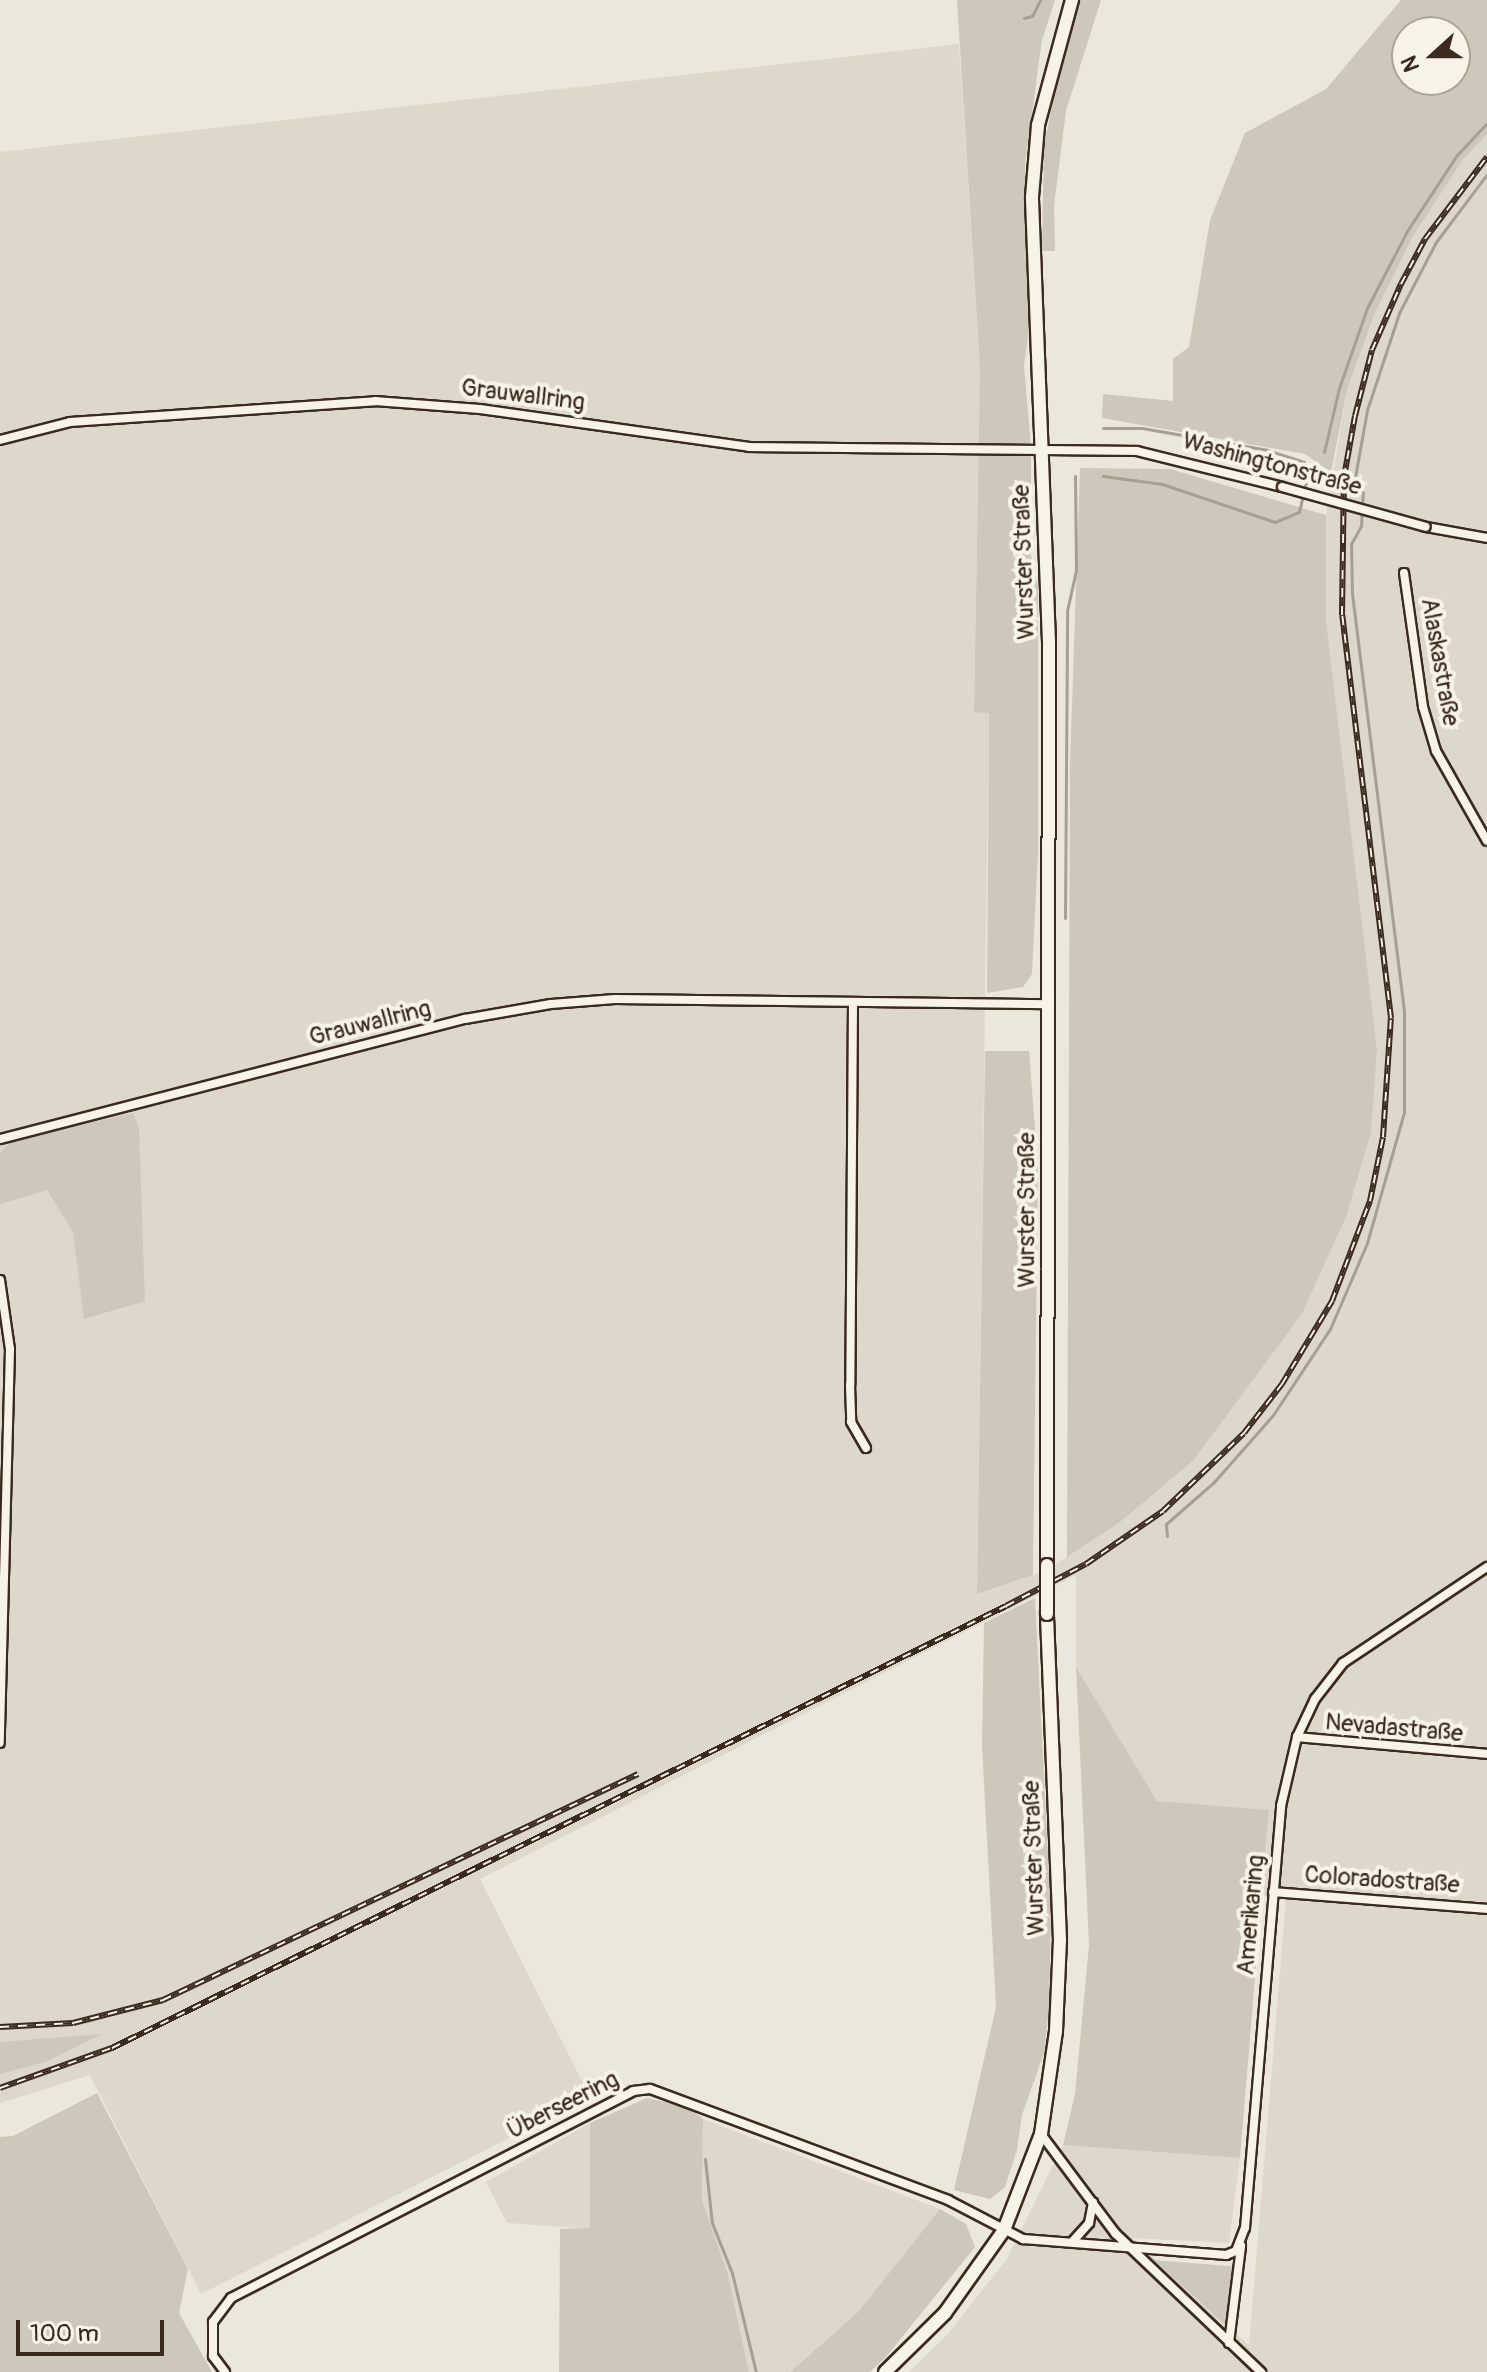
<!DOCTYPE html>
<meta charset="utf-8">
<style>
body{margin:0}
#map{position:relative;width:1487px;height:2372px;overflow:hidden;background:#ece7dc;font-family:Pangolin,sans-serif}
div>[style]{position:absolute}
.built>*{inset:0;background:#ddd7cc}
.green>*{inset:0;background:#cec8bc}
.stream>*{height:3px;margin:-1.5px;padding:0 1.5px;transform-origin:1.5px;border-radius:1.5px;background:#a89f93}
.roads{filter:drop-shadow(2px 0 #3b2a1e) drop-shadow(-2px 0 #3b2a1e) drop-shadow(0 2px #3b2a1e) drop-shadow(0 -2px #3b2a1e)}
.minor>*{height:8px;margin:-4px;padding:0 4px;transform-origin:4px;border-radius:4px;background:#f7f3e8}
.primary>*{height:12px;margin:-6px;padding:0 6px;transform-origin:6px;border-radius:6px;background:#f7f3e8}
.rail>*{height:6px;margin-top:-3px;transform-origin:0;background:repeating-linear-gradient(90deg,#f7f3e8 0 9px,#3b2a1e 0 18px);box-sizing:border-box;border-block:2px solid #3b2a1e}
.bridges{filter:drop-shadow(2px 0 #3b2a1e) drop-shadow(-2px 0 #3b2a1e) drop-shadow(0 2px #3b2a1e) drop-shadow(0 -2px #3b2a1e)}
.minor-bridge>*{height:8px;margin:-4px;padding:0 4px;transform-origin:4px;border-radius:4px;background:#f7f3e8}
.primary-bridge>*{height:12px;margin:-6px;padding:0 6px;transform-origin:6px;border-radius:6px;background:#f7f3e8}
span{translate:-50% -50%;white-space:nowrap;text-align:center;line-height:1.15;-webkit-text-stroke:8px #f7f3e8;paint-order:stroke}
.street-label{font-size:24px;color:#3b2a1e}
.north{position:absolute;left:1391px;top:16px;width:80px;height:80px;box-sizing:border-box;background:#f7f3e8;border:2px solid #aca397;border-radius:50%;rotate:249deg;font-size:22px;font-weight:700;line-height:32px;text-align:center;color:#3b2a1e}
.north::after{content:'';display:block;margin:auto;width:28px;height:36px;background:#3b2a1e;clip-path:polygon(50% 0,100% 100%,50% 72%,0 100%)}
.scale{position:absolute;left:16px;top:2320px;width:148px;height:36px;box-sizing:border-box;border:4px solid #3b2a1e;border-top:0;padding-left:10px;font-size:24px;line-height:28px;white-space:nowrap;color:#3b2a1e;-webkit-text-stroke:6px #f7f3e8;paint-order:stroke}
</style>
<div id="map">
<div class="built">
<div style="clip-path:polygon(959px 44px,980px 369px,974px 712px,989px 712px,977px 1594px,1043px 1572px,1067px 1557px,1119px 1523px,1193px 1461px,1302px 1314px,1346px 1217px,1377px 1049px,1326px 620px,1326px 515px,1347px 390px,1375px 313px,1412px 238px,1462px 161px,1487px 134px,1487px 2372px,909px 2372px,947px 2335px,1006px 2260px,1063px 2145px,1240px 2158px,1229px 2243px,1132px 2238px,1249px 2345px,1286px 1899px,1263px 1896px,1269px 1810px,1157px 1802px,1076px 1667px,1076px 1575px,480px 1879px,590px 2097px,201px 2294px,90px 2075px,0 2103px,0 2074px,43px 2063px,26px 2042px,0 2042px,0 152px)"></div>
<div style="clip-path:polygon(703px 2119px,940px 2209px,858px 2312px,790px 2372px,749px 2372px,728px 2275px,702px 2200px)"></div>
<div style="clip-path:polygon(590px 2123px,590px 2229px,507px 2223px,486px 2182px)"></div>
</div>
<div class="green">
<div style="clip-path:polygon(957px 0,1055px 0,1042px 40px,1025px 164px,1031px 316px,1024px 366px,1031px 447px,1031px 556px,1038px 587px,1038px 852px,1032px 974px,1023px 987px,987px 993px,989px 713px,974px 712px,980px 369px)"></div>
<div style="clip-path:polygon(1081px 0,1101px 0,1066px 111px,1054px 206px,1055px 251px,1042px 251px,1044px 146px,1065px 42px)"></div>
<div style="clip-path:polygon(evenodd,1401px 0,1487px 0,1487px 134px,1462px 161px,1412px 238px,1375px 313px,1347px 390px,1331px 473px,1305px 454px,1102px 418px,1103px 394px,1173px 401px,1173px 359px,1189px 347px,1210px 220px,1245px 133px,1326px 89px,1401px 0,1407px 32px,1455px 32px,1455px 80px,1407px 80px,1407px 32px)"></div>
<div style="clip-path:polygon(1080px 468px,1170px 469px,1326px 515px,1326px 620px,1377px 1049px,1371px 1132px,1346px 1217px,1302px 1314px,1193px 1461px,1119px 1523px,1067px 1557px,1070px 764px)"></div>
<div style="clip-path:polygon(985px 1051px,1029px 1051px,1038px 1166px,1033px 1575px,977px 1594px)"></div>
<div style="clip-path:polygon(133px 1113px,139px 1128px,145px 1301px,84px 1319px,73px 1232px,47px 1190px,0 1204px,0 1153px,12px 1141px)"></div>
<div style="clip-path:polygon(1035px 1598px,1051px 1914px,1049px 2008px,1044px 2053px,1022px 2115px,1017px 2150px,1005px 2187px,990px 2199px,954px 2190px,996px 2007px,982px 1746px,984px 1623px)"></div>
<div style="clip-path:polygon(1076px 1667px,1157px 1801px,1269px 1810px,1240px 2158px,1063px 2145px,1075px 2094px,1089px 1945px)"></div>
<div style="clip-path:polygon(102px 2034px,43px 2063px,0 2074px,0 2042px)"></div>
<div style="clip-path:polygon(97px 2093px,188px 2269px,179px 2313px,212px 2372px,0 2372px,0 2137px,13px 2136px)"></div>
<div style="clip-path:polygon(647px 2098px,688px 2107px,703px 2119px,702px 2200px,728px 2275px,749px 2372px,559px 2372px,560px 2229px,590px 2228px,590px 2123px)"></div>
<div style="clip-path:polygon(940px 2209px,966px 2224px,975px 2247px,886px 2357px,870px 2372px,790px 2372px,858px 2312px)"></div>
<div style="clip-path:polygon(1154px 2260px,1240px 2267px,1230px 2329px)"></div>
</div>
<div class="stream">
<div style="left:1024px;top:18px;width:8px;rotate:-14deg"></div>
<div style="left:1032px;top:16px;width:18px;rotate:-63deg"></div>
<div style="left:1324px;top:452px;width:66px;rotate:-76.8deg"></div>
<div style="left:1339px;top:388px;width:85px;rotate:-70.7deg"></div>
<div style="left:1367px;top:308px;width:87px;rotate:-62.5deg"></div>
<div style="left:1407px;top:231px;width:91px;rotate:-56.7deg"></div>
<div style="left:1457px;top:155px;width:44px;rotate:-46.8deg"></div>
<div style="left:1103px;top:476px;width:60px;rotate:7.7deg"></div>
<div style="left:1162px;top:484px;width:119px;rotate:18.6deg"></div>
<div style="left:1275px;top:522px;width:26px;rotate:-23deg"></div>
<div style="left:1299px;top:512px;width:37px;rotate:-77deg"></div>
<div style="left:1307px;top:476px;width:14px;rotate:-102deg"></div>
<div style="left:1304px;top:462px;width:38px;rotate:-162deg"></div>
<div style="left:1268px;top:450px;width:128px;rotate:-170.1deg"></div>
<div style="left:1142px;top:428px;width:39px;rotate:180deg"></div>
<div style="left:1065px;top:918px;width:307px;rotate:-89.6deg"></div>
<div style="left:1067px;top:611px;width:42px;rotate:-77.6deg"></div>
<div style="left:1076px;top:570px;width:94px;rotate:-90.6deg"></div>
<div style="left:1167px;top:1536px;width:12px;rotate:-95deg"></div>
<div style="left:1166px;top:1524px;width:64px;rotate:-41.2deg"></div>
<div style="left:1214px;top:1482px;width:89px;rotate:-48.6deg"></div>
<div style="left:1273px;top:1415px;width:103px;rotate:-56.5deg"></div>
<div style="left:1330px;top:1329px;width:94px;rotate:-66.7deg"></div>
<div style="left:1367px;top:1243px;width:136px;rotate:-74.2deg"></div>
<div style="left:1404px;top:1112px;width:101px;rotate:-90deg"></div>
<div style="left:1404px;top:1011px;width:420px;rotate:-97.1deg"></div>
<div style="left:1352px;top:594px;width:50px;rotate:-91.1deg"></div>
<div style="left:1351px;top:544px;width:21px;rotate:-61deg"></div>
<div style="left:1361px;top:526px;width:33px;rotate:-87deg"></div>
<div style="left:1363px;top:493px;width:13px;rotate:-132deg"></div>
<div style="left:1354px;top:483px;width:74px;rotate:-79.9deg"></div>
<div style="left:1367px;top:410px;width:102px;rotate:-71.7deg"></div>
<div style="left:1399px;top:313px;width:80px;rotate:-62.5deg"></div>
<div style="left:1436px;top:242px;width:85px;rotate:-53.1deg"></div>
<div style="left:705px;top:2159px;width:64px;rotate:83.8deg"></div>
<div style="left:712px;top:2223px;width:54px;rotate:68.2deg"></div>
<div style="left:732px;top:2273px;width:102px;rotate:76.4deg"></div>
</div>
<div class="roads">
<div class="minor">
<div style="left:0;top:440px;width:72px;rotate:-14.4deg"></div>
<div style="left:70px;top:422px;width:306px;rotate:-3.9deg"></div>
<div style="left:375px;top:401px;width:105px;rotate:4.4deg"></div>
<div style="left:480px;top:409px;width:272px;rotate:8deg"></div>
<div style="left:749px;top:447px;width:388px;rotate:0.6deg"></div>
<div style="left:1137px;top:451px;width:149px;rotate:13.9deg"></div>
<div style="left:1426px;top:527px;width:62px;rotate:10.2deg"></div>
<div style="left:1404px;top:573px;width:135px;rotate:81.9deg"></div>
<div style="left:1423px;top:707px;width:46px;rotate:73.5deg"></div>
<div style="left:1436px;top:751px;width:103px;rotate:60.5deg"></div>
<div style="left:853px;top:1002px;width:383px;rotate:90.4deg"></div>
<div style="left:850px;top:1385px;width:37px;rotate:88deg"></div>
<div style="left:851px;top:1422px;width:30px;rotate:60deg"></div>
<div style="left:0;top:1139px;width:480px;rotate:-14.5deg"></div>
<div style="left:465px;top:1019px;width:87px;rotate:-9.9deg"></div>
<div style="left:551px;top:1004px;width:64px;rotate:-4.5deg"></div>
<div style="left:615px;top:999px;width:434px;rotate:0.7deg"></div>
<div style="left:0;top:1280px;width:70px;rotate:81.8deg"></div>
<div style="left:10px;top:1349px;width:394px;rotate:91.5deg"></div>
<div style="left:1297px;top:1737px;width:191px;rotate:5.1deg"></div>
<div style="left:1273px;top:1892px;width:215px;rotate:4.5deg"></div>
<div style="left:1041px;top:2134px;width:124px;rotate:53.2deg"></div>
<div style="left:1115px;top:2233px;width:202px;rotate:43.6deg"></div>
<div style="left:1073px;top:2241px;width:24px;rotate:-48deg"></div>
<div style="left:1089px;top:2223px;width:21px;rotate:-79deg"></div>
<div style="left:1229px;top:2343px;width:98px;rotate:-82.9deg"></div>
<div style="left:225px;top:2372px;width:20px;rotate:-127deg"></div>
<div style="left:213px;top:2356px;width:34px;rotate:-90deg"></div>
<div style="left:213px;top:2322px;width:30px;rotate:-53deg"></div>
<div style="left:231px;top:2298px;width:452px;rotate:-27.2deg"></div>
<div style="left:633px;top:2091px;width:17px;rotate:-7deg"></div>
<div style="left:650px;top:2089px;width:318px;rotate:20.4deg"></div>
<div style="left:948px;top:2200px;width:85px;rotate:27.5deg"></div>
<div style="left:1023px;top:2239px;width:204px;rotate:4.5deg"></div>
<div style="left:1226px;top:2255px;width:11px;rotate:-22deg"></div>
<div style="left:1236px;top:2251px;width:25px;rotate:-69deg"></div>
<div style="left:1245px;top:2228px;width:424px;rotate:-85.1deg"></div>
<div style="left:1281px;top:1806px;width:71px;rotate:-76.9deg"></div>
<div style="left:1297px;top:1737px;width:42px;rotate:-64.7deg"></div>
<div style="left:1315px;top:1699px;width:46px;rotate:-52.1deg"></div>
<div style="left:1343px;top:1663px;width:173px;rotate:-33.7deg"></div>
</div>
<div class="primary">
<div style="left:1047px;top:1565px;width:923px;rotate:-89.88deg"></div>
<div style="left:1049px;top:642px;width:445px;rotate:-92.2deg"></div>
<div style="left:1032px;top:197px;width:72px;rotate:-85.2deg"></div>
<div style="left:1038px;top:125px;width:130px;rotate:-74.8deg"></div>
<div style="left:885px;top:2372px;width:84px;rotate:-44.5deg"></div>
<div style="left:945px;top:2313px;width:102px;rotate:-54.6deg"></div>
<div style="left:1004px;top:2230px;width:103px;rotate:-68.9deg"></div>
<div style="left:1041px;top:2134px;width:104px;rotate:-81.7deg"></div>
<div style="left:1056px;top:2031px;width:91px;rotate:-87.5deg"></div>
<div style="left:1060px;top:1940px;width:326px;rotate:-92.3deg"></div>
</div>
</div>
<div class="rail">
<div style="left:0;top:2027px;width:73px;rotate:-3.1deg"></div>
<div style="left:73px;top:2023px;width:93px;rotate:-14.3deg"></div>
<div style="left:163px;top:2000px;width:526px;rotate:-25.44deg"></div>
<div style="left:0;top:2088px;width:119px;rotate:-19.7deg"></div>
<div style="left:112px;top:2048px;width:997px;rotate:-26.31deg"></div>
<div style="left:1006px;top:1606px;width:90px;rotate:-27.7deg"></div>
<div style="left:1086px;top:1564px;width:93px;rotate:-34.5deg"></div>
<div style="left:1163px;top:1511px;width:112px;rotate:-43.9deg"></div>
<div style="left:1244px;top:1433px;width:62px;rotate:-52.2deg"></div>
<div style="left:1282px;top:1384px;width:97px;rotate:-58.9deg"></div>
<div style="left:1332px;top:1301px;width:107px;rotate:-69.2deg"></div>
<div style="left:1370px;top:1201px;width:65px;rotate:-78.5deg"></div>
<div style="left:1383px;top:1137px;width:119px;rotate:-86.2deg"></div>
<div style="left:1391px;top:1018px;width:406px;rotate:-96.9deg"></div>
<div style="left:1342px;top:615px;width:138px;rotate:-89.2deg"></div>
<div style="left:1344px;top:477px;width:62px;rotate:-79.8deg"></div>
<div style="left:1355px;top:416px;width:68px;rotate:-75.6deg"></div>
<div style="left:1372px;top:350px;width:72px;rotate:-66.3deg"></div>
<div style="left:1401px;top:284px;width:51px;rotate:-61.9deg"></div>
<div style="left:1425px;top:239px;width:103px;rotate:-52.9deg"></div>
</div>
<div class="bridges">
<div class="minor-bridge">
<div style="left:1282px;top:487px;width:149px;rotate:15.5deg"></div>
</div>
<div class="primary-bridge">
<div style="left:1047px;top:1614px;width:49px;rotate:-90deg"></div>
</div>
</div>
<div class="street-label">
<span style="left:523px;top:395px;rotate:7deg">Grauwallring</span>
<span style="left:1272px;top:464px;rotate:15deg">Washingtonstraße</span>
<span style="left:1024px;top:562px;rotate:-92deg">Wurster Straße</span>
<span style="left:1440px;top:662px;rotate:80deg">Alaskastraße</span>
<span style="left:370px;top:1023px;rotate:-14deg">Grauwallring</span>
<span style="left:1027px;top:1210px;rotate:-90deg">Wurster Straße</span>
<span style="left:1394px;top:1728px;rotate:5deg">Nevadastraße</span>
<span style="left:1034px;top:1858px;rotate:-92deg">Wurster Straße</span>
<span style="left:1382px;top:1880px;rotate:4deg">Coloradostraße</span>
<span style="left:1251px;top:1915px;rotate:-85deg">Amerikaring</span>
<span style="left:563px;top:2105px;rotate:-27deg">Überseering</span>
</div>
<div class="north">N</div>
<div class="scale">100 m</div>
</div>
